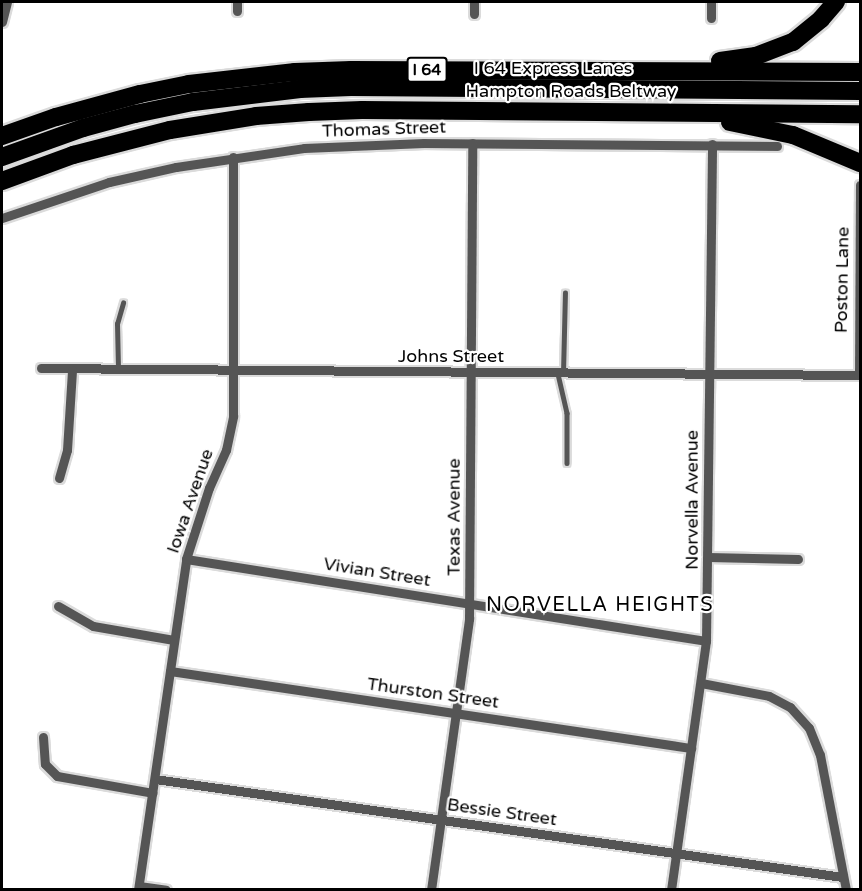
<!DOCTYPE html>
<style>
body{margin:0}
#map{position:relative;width:862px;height:891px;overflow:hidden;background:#fff;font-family:"Varela Round",sans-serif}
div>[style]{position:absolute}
.roads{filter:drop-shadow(2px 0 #dbdbdb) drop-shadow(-2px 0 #dbdbdb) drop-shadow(0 2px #dbdbdb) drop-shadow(0 -2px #dbdbdb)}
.lane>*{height:4.5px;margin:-2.25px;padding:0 2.25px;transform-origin:2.25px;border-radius:2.25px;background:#555}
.street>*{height:9px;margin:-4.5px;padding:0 4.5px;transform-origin:4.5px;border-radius:4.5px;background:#555}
.highway>*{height:18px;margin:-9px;padding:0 9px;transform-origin:9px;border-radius:9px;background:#000}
span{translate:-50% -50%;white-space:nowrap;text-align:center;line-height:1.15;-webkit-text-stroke:4.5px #fff;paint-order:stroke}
.shield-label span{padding:2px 4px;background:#fff;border:2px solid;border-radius:4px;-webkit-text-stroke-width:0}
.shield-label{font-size:16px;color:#000;font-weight:700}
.street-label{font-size:18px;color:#000}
.neighbourhood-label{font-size:20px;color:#000;letter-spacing:1.5px}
.frame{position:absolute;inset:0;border:3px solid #000;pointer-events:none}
</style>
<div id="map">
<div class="roads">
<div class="lane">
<div style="left:118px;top:368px;width:44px;rotate:-91.3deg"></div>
<div style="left:117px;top:324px;width:22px;rotate:-74deg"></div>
<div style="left:563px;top:373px;width:80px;rotate:-88.6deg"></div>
<div style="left:558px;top:374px;width:40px;rotate:77deg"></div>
<div style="left:567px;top:413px;width:50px;rotate:90deg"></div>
</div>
<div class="street">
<div style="left:237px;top:2px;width:9px;rotate:90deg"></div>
<div style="left:711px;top:2px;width:16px;rotate:90deg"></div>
<div style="left:474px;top:14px;width:12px;rotate:-90deg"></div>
<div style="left:2px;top:22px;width:21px;rotate:-76deg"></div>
<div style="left:2px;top:218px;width:113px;rotate:-18.6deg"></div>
<div style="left:109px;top:182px;width:69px;rotate:-12.6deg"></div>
<div style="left:176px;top:167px;width:129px;rotate:-8.4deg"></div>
<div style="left:304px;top:148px;width:120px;rotate:-2.4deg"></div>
<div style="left:424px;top:143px;width:353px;rotate:0.5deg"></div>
<div style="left:41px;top:368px;width:819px;rotate:0.49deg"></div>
<div style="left:859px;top:375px;width:190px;rotate:-89.7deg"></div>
<div style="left:59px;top:478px;width:29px;rotate:-74deg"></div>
<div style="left:67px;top:450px;width:80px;rotate:-86.4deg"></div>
<div style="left:708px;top:557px;width:90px;rotate:1.3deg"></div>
<div style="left:186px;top:559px;width:526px;rotate:8.96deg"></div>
<div style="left:58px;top:606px;width:40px;rotate:29.7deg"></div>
<div style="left:93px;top:626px;width:82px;rotate:9.8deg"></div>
<div style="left:170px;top:671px;width:527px;rotate:8.41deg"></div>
<div style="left:701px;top:683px;width:69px;rotate:10.8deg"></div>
<div style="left:769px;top:696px;width:24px;rotate:28deg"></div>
<div style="left:790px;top:707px;width:28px;rotate:48deg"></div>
<div style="left:809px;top:728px;width:29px;rotate:68deg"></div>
<div style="left:820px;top:755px;width:137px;rotate:79.1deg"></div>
<div style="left:43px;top:737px;width:27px;rotate:86deg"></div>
<div style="left:45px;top:764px;width:17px;rotate:45deg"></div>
<div style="left:57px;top:776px;width:97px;rotate:10deg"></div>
<div style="left:155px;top:779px;width:695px;rotate:8.11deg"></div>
<div style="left:139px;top:886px;width:27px;rotate:8deg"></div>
<div style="left:138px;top:890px;width:334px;rotate:-81.7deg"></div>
<div style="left:186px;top:559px;width:75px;rotate:-72.1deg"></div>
<div style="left:209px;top:488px;width:42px;rotate:-65.9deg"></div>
<div style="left:226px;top:450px;width:35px;rotate:-78deg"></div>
<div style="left:233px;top:416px;width:259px;rotate:-90deg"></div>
<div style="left:431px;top:890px;width:274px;rotate:-82deg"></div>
<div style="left:469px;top:619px;width:476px;rotate:-89.6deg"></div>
<div style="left:671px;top:890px;width:251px;rotate:-82deg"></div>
<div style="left:706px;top:641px;width:497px;rotate:-89.3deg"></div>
</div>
<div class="highway">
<div style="left:720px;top:61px;width:36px;rotate:-8deg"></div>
<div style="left:756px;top:56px;width:40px;rotate:-21deg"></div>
<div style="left:793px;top:42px;width:36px;rotate:-39deg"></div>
<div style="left:821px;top:19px;width:23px;rotate:-49deg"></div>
<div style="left:730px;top:122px;width:64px;rotate:11.7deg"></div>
<div style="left:793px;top:135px;width:73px;rotate:22.7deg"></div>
<div style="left:2px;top:136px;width:57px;rotate:-19.4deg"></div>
<div style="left:56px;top:117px;width:87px;rotate:-15.3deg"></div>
<div style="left:140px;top:94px;width:50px;rotate:-11.5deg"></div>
<div style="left:189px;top:84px;width:107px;rotate:-6.5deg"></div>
<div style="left:295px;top:72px;width:56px;rotate:-2deg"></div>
<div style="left:351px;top:70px;width:509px;rotate:0.23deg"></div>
<div style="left:2px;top:157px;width:86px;rotate:-19.7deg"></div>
<div style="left:83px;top:128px;width:54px;rotate:-15.1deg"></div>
<div style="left:135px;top:114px;width:59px;rotate:-11.7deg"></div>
<div style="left:193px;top:102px;width:108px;rotate:-6.9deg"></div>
<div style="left:300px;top:89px;width:51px;rotate:-2.2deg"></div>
<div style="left:351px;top:87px;width:509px;rotate:0.45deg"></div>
<div style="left:2px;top:181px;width:76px;rotate:-20.1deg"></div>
<div style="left:73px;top:155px;width:100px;rotate:-14.5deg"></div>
<div style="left:170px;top:130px;width:87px;rotate:-9.2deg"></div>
<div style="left:256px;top:116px;width:53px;rotate:-4.3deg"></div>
<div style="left:309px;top:112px;width:53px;rotate:-2.2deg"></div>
<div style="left:362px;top:110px;width:498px;rotate:0.5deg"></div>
</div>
</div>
<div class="shield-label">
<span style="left:427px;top:70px">I 64</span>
</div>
<div class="street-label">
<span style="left:553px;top:68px">I 64 Express Lanes</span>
<span style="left:571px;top:91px">Hampton Roads Beltway</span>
<span style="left:384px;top:129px;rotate:-2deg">Thomas Street</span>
<span style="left:842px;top:280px;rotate:-89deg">Poston Lane</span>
<span style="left:451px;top:356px">Johns Street</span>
<span style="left:692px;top:500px;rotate:-90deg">Norvella Avenue</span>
<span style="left:190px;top:501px;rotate:-71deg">Iowa Avenue</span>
<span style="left:454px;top:517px;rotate:-90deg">Texas Avenue</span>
<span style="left:377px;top:572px;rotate:9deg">Vivian Street</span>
<span style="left:433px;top:693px;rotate:8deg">Thurston Street</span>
<span style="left:502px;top:812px;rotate:8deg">Bessie Street</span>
</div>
<div class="neighbourhood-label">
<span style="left:600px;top:605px">NORVELLA HEIGHTS</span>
</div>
<div class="frame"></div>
</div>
